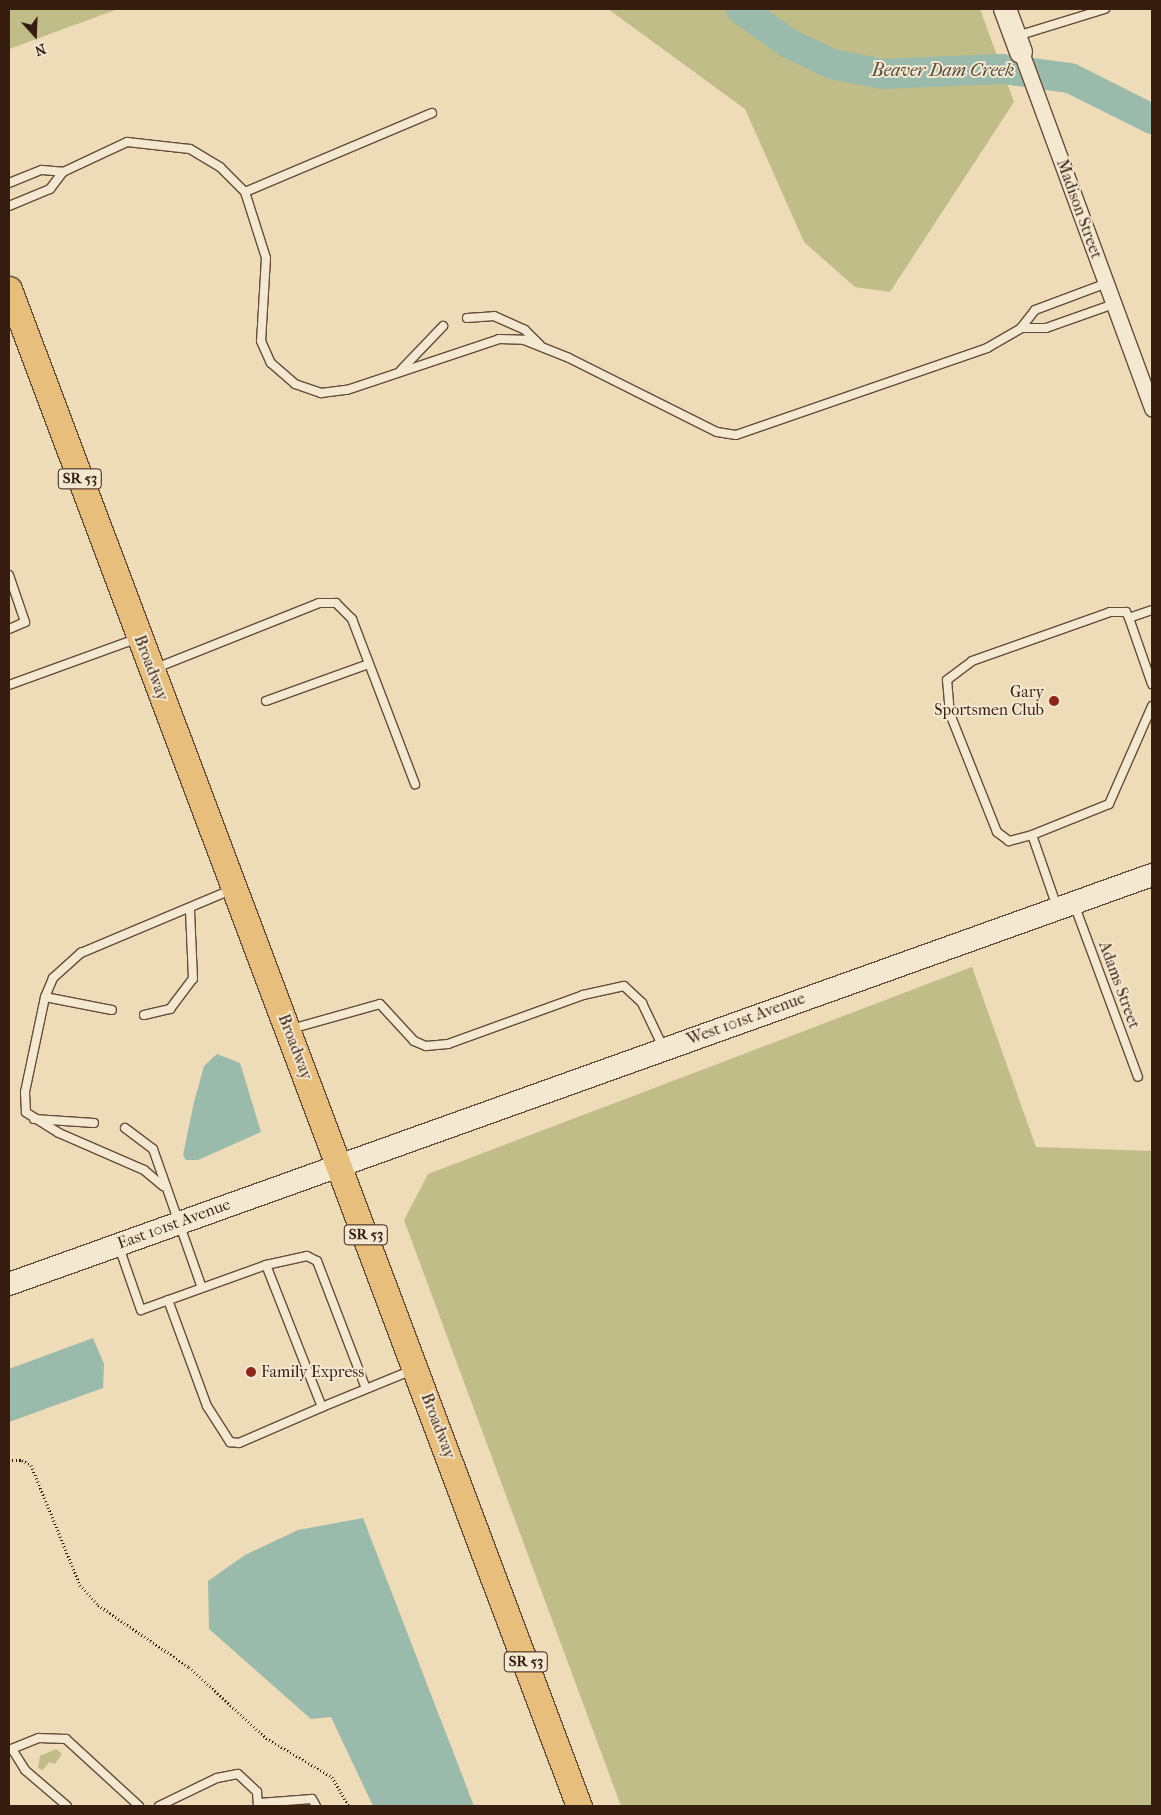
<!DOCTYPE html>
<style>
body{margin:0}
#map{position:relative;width:1161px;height:1815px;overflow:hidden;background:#eedbb8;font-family:"IM FELL French Canon",serif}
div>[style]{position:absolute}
.green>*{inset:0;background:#c1bd89}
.water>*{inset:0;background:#9abbab}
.river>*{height:30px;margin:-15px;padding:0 15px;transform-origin:15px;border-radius:15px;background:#9abbab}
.path>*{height:3px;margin-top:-1.5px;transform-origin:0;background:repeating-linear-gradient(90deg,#361d10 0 1px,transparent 0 3.5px)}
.roads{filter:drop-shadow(1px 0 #644c3a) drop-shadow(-1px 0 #644c3a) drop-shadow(0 1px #644c3a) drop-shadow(0 -1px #644c3a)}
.lane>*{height:8px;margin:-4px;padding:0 4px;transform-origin:4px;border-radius:4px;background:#f4e8d1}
.street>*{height:15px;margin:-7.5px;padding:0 7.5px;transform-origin:7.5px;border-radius:7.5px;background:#f4e8d1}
.secondary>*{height:22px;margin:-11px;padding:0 11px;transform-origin:11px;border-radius:11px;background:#f4e8d1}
.primary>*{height:25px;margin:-12.5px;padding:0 12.5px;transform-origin:12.5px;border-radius:12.5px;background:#e7be7c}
.dots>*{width:14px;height:14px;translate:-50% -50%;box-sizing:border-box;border:2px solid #f4e8d1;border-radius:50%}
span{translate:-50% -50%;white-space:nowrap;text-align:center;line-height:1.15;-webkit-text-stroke:4px #f4e8d1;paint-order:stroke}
.shield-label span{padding:1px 4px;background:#f4e8d1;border:1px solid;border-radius:4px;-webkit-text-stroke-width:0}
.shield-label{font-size:15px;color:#361d10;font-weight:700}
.street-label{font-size:16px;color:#361d10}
.poi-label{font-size:16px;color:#361d10}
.right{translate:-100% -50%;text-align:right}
.left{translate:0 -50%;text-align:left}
.water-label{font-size:18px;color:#544c3e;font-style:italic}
.frame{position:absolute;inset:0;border:10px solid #361d10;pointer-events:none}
.north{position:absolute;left:10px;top:10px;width:50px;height:50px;-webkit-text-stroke:4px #f4e8d1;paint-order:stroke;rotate:160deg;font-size:14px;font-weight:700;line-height:20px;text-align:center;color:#361d10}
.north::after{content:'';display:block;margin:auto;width:18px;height:22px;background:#361d10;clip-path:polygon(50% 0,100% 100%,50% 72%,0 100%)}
</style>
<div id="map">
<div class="green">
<div style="clip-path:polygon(9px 9px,118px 9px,9px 49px)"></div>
<div style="clip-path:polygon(608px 9px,980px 9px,1014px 102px,890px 292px,855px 287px,804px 242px,745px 109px)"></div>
<div style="clip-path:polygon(972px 967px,1036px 1147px,1152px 1151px,1152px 1806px,621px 1806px,404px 1220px,428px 1174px)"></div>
<div style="clip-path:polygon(56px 1749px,62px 1754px,55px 1764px,49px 1762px,43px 1770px,38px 1768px,40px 1756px)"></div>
</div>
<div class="water">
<div style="clip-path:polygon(217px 1054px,240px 1063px,261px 1132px,198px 1160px,186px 1160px,183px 1155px,194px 1102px,204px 1066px)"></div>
<div style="clip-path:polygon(93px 1338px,104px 1364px,103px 1388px,9px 1422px,9px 1369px)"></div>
<div style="clip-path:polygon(363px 1518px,474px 1806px,373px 1806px,331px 1717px,311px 1719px,209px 1629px,208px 1581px,245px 1555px,298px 1530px)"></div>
</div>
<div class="river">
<div style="left:741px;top:9px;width:58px;rotate:35.9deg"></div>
<div style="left:788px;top:43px;width:49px;rotate:25.5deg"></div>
<div style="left:832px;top:64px;width:51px;rotate:11.3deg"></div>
<div style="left:882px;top:74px;width:120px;rotate:-2.4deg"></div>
<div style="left:1002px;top:69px;width:69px;rotate:7.5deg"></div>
<div style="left:1070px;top:78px;width:92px;rotate:26.6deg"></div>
</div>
<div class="path">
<div style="left:9px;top:1460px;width:13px"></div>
<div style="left:22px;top:1460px;width:10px;rotate:29deg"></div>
<div style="left:31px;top:1465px;width:130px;rotate:67.8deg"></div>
<div style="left:80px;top:1585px;width:27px;rotate:48deg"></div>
<div style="left:98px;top:1605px;width:110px;rotate:34.3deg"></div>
<div style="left:189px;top:1667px;width:105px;rotate:42.7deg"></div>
<div style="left:266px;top:1738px;width:77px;rotate:30.6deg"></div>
<div style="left:332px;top:1777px;width:34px;rotate:60deg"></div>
</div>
<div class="roads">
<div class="lane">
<div style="left:1017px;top:36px;width:92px;rotate:-17.1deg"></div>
<div style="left:9px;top:183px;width:35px;rotate:-22deg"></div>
<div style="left:42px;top:170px;width:21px;rotate:5deg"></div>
<div style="left:245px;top:192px;width:203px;rotate:-22.9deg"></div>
<div style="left:9px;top:206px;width:44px;rotate:-22.5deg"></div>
<div style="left:50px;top:189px;width:21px;rotate:-53deg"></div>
<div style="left:63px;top:172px;width:71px;rotate:-25.1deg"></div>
<div style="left:127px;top:142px;width:63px;rotate:6.3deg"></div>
<div style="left:190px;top:149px;width:35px;rotate:31deg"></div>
<div style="left:220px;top:167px;width:35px;rotate:45deg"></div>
<div style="left:245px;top:192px;width:69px;rotate:72.3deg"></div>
<div style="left:266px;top:258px;width:83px;rotate:93.4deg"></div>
<div style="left:261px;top:341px;width:24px;rotate:66deg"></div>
<div style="left:271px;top:363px;width:32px;rotate:41deg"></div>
<div style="left:295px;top:384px;width:28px;rotate:19deg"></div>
<div style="left:321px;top:393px;width:26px;rotate:-7deg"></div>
<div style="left:347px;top:390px;width:160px;rotate:-18.5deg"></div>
<div style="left:499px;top:339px;width:25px;rotate:2deg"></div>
<div style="left:524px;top:340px;width:48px;rotate:21.8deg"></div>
<div style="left:569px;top:358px;width:165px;rotate:26.6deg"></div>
<div style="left:717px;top:432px;width:19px;rotate:9deg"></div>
<div style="left:736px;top:435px;width:266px;rotate:-19.1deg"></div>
<div style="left:987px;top:348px;width:39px;rotate:-30deg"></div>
<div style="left:1021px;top:328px;width:23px;rotate:-52deg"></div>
<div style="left:1035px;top:310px;width:77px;rotate:-20.6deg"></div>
<div style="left:467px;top:318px;width:27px;rotate:-4deg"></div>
<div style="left:494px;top:316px;width:34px;rotate:24deg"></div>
<div style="left:525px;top:330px;width:21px;rotate:45deg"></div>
<div style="left:1021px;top:328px;width:25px"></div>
<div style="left:1046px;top:328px;width:72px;rotate:-19.4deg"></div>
<div style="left:401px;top:370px;width:61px;rotate:-46.3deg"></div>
<div style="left:9px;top:575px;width:50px;rotate:71.2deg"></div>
<div style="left:25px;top:622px;width:17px;rotate:156deg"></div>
<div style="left:1152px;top:610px;width:24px;rotate:161deg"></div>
<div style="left:1129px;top:618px;width:70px;rotate:70.8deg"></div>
<div style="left:156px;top:668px;width:175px;rotate:-21.7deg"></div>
<div style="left:319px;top:603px;width:17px"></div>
<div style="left:336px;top:603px;width:23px;rotate:45deg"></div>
<div style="left:352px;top:619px;width:177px;rotate:69.1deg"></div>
<div style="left:9px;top:685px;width:137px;rotate:-20deg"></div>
<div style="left:266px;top:701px;width:109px;rotate:-19.8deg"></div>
<div style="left:1032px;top:835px;width:24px;rotate:165deg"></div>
<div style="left:1009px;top:841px;width:15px;rotate:-143deg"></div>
<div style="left:997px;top:832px;width:127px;rotate:-111.7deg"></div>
<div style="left:950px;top:714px;width:34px;rotate:-95deg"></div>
<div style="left:947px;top:680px;width:31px;rotate:-37deg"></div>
<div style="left:972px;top:661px;width:146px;rotate:-19.5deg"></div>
<div style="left:1110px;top:612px;width:16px"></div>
<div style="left:1126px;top:612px;width:7px;rotate:63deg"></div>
<div style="left:1074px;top:904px;width:184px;rotate:69.7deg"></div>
<div style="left:1057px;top:907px;width:76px;rotate:-109.1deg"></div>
<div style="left:1032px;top:835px;width:83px;rotate:-21.9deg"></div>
<div style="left:1109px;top:804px;width:107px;rotate:-66.3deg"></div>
<div style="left:45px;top:997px;width:68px;rotate:11deg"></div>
<div style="left:144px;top:1015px;width:27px;rotate:-13deg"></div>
<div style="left:170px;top:1009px;width:38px;rotate:-53deg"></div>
<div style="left:193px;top:979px;width:69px;rotate:-92.5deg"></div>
<div style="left:291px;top:1029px;width:92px;rotate:-15.7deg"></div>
<div style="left:380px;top:1004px;width:50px;rotate:47.4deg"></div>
<div style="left:414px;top:1041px;width:13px;rotate:23deg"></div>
<div style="left:426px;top:1046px;width:22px;rotate:-5deg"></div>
<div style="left:448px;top:1044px;width:144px;rotate:-19.9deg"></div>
<div style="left:583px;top:995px;width:42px;rotate:-12.4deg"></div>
<div style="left:624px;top:986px;width:25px;rotate:43deg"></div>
<div style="left:642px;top:1003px;width:49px;rotate:64.5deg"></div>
<div style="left:34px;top:1119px;width:60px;rotate:3.8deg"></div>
<div style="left:125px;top:1128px;width:35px;rotate:37deg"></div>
<div style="left:153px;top:1149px;width:147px;rotate:70.6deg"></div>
<div style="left:163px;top:1186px;width:25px;rotate:-140deg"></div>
<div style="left:144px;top:1170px;width:93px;rotate:-156.5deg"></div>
<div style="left:59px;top:1133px;width:39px;rotate:-148deg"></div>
<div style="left:26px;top:1112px;width:20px;rotate:-93deg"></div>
<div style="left:25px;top:1092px;width:97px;rotate:-78.1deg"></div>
<div style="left:45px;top:997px;width:21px;rotate:-67deg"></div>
<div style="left:53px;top:978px;width:38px;rotate:-42deg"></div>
<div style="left:81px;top:953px;width:163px;rotate:-22.8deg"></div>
<div style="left:119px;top:1247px;width:67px;rotate:70.8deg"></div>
<div style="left:141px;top:1310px;width:133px;rotate:-19.8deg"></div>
<div style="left:266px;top:1265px;width:153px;rotate:68.5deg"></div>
<div style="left:322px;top:1407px;width:97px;rotate:-22.3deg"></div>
<div style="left:266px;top:1265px;width:42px;rotate:-12.4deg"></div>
<div style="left:307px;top:1256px;width:11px;rotate:27deg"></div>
<div style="left:317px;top:1261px;width:134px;rotate:69deg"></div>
<div style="left:168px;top:1300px;width:113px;rotate:69.8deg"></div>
<div style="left:207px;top:1406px;width:43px;rotate:57.4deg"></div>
<div style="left:230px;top:1442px;width:9px;rotate:6deg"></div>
<div style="left:239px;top:1443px;width:90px;rotate:-23.4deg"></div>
<div style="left:12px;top:1749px;width:25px;rotate:58deg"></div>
<div style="left:25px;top:1770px;width:55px;rotate:40.6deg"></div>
<div style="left:9px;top:1750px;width:32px;rotate:-22deg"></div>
<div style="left:39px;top:1738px;width:27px;rotate:2deg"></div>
<div style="left:66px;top:1739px;width:99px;rotate:42.5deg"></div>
<div style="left:259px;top:1803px;width:53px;rotate:-4.3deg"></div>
<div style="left:312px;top:1799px;width:8px;rotate:60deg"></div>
<div style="left:159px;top:1806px;width:64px;rotate:-25.8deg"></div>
<div style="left:217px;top:1778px;width:21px;rotate:-11deg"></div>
<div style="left:238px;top:1774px;width:26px;rotate:43deg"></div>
<div style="left:257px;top:1792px;width:14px;rotate:86deg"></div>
</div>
<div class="street">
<div style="left:1021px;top:52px;width:380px;rotate:69.8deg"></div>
</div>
<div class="secondary">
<div style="left:1005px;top:9px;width:46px;rotate:69.6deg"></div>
<div style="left:9px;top:1284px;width:1214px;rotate:-19.69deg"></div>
</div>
<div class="primary">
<div style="left:9px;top:289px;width:1621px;rotate:69.41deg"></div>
</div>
</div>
<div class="dots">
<div style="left:1054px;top:701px;background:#8f2418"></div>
<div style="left:251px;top:1372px;background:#8f2418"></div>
</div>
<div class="shield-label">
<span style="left:80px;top:479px">SR 53</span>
<span style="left:366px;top:1235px">SR 53</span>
<span style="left:526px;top:1662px">SR 53</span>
</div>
<div class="street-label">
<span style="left:1079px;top:209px;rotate:70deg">Madison Street</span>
<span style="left:151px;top:668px;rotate:69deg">Broadway</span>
<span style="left:1119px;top:985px;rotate:70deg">Adams Street</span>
<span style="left:746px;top:1019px;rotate:-20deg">West 101st Avenue</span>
<span style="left:295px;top:1047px;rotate:69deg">Broadway</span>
<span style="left:174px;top:1224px;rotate:-20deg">East 101st Avenue</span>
<span style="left:438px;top:1426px;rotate:69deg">Broadway</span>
</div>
<div class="poi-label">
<span class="right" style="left:1044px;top:701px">Gary<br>Sportsmen Club</span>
<span class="left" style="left:261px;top:1372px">Family Express</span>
</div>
<div class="water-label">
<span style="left:943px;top:71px">Beaver Dam Creek</span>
</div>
<div class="frame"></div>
<div class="north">N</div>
</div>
